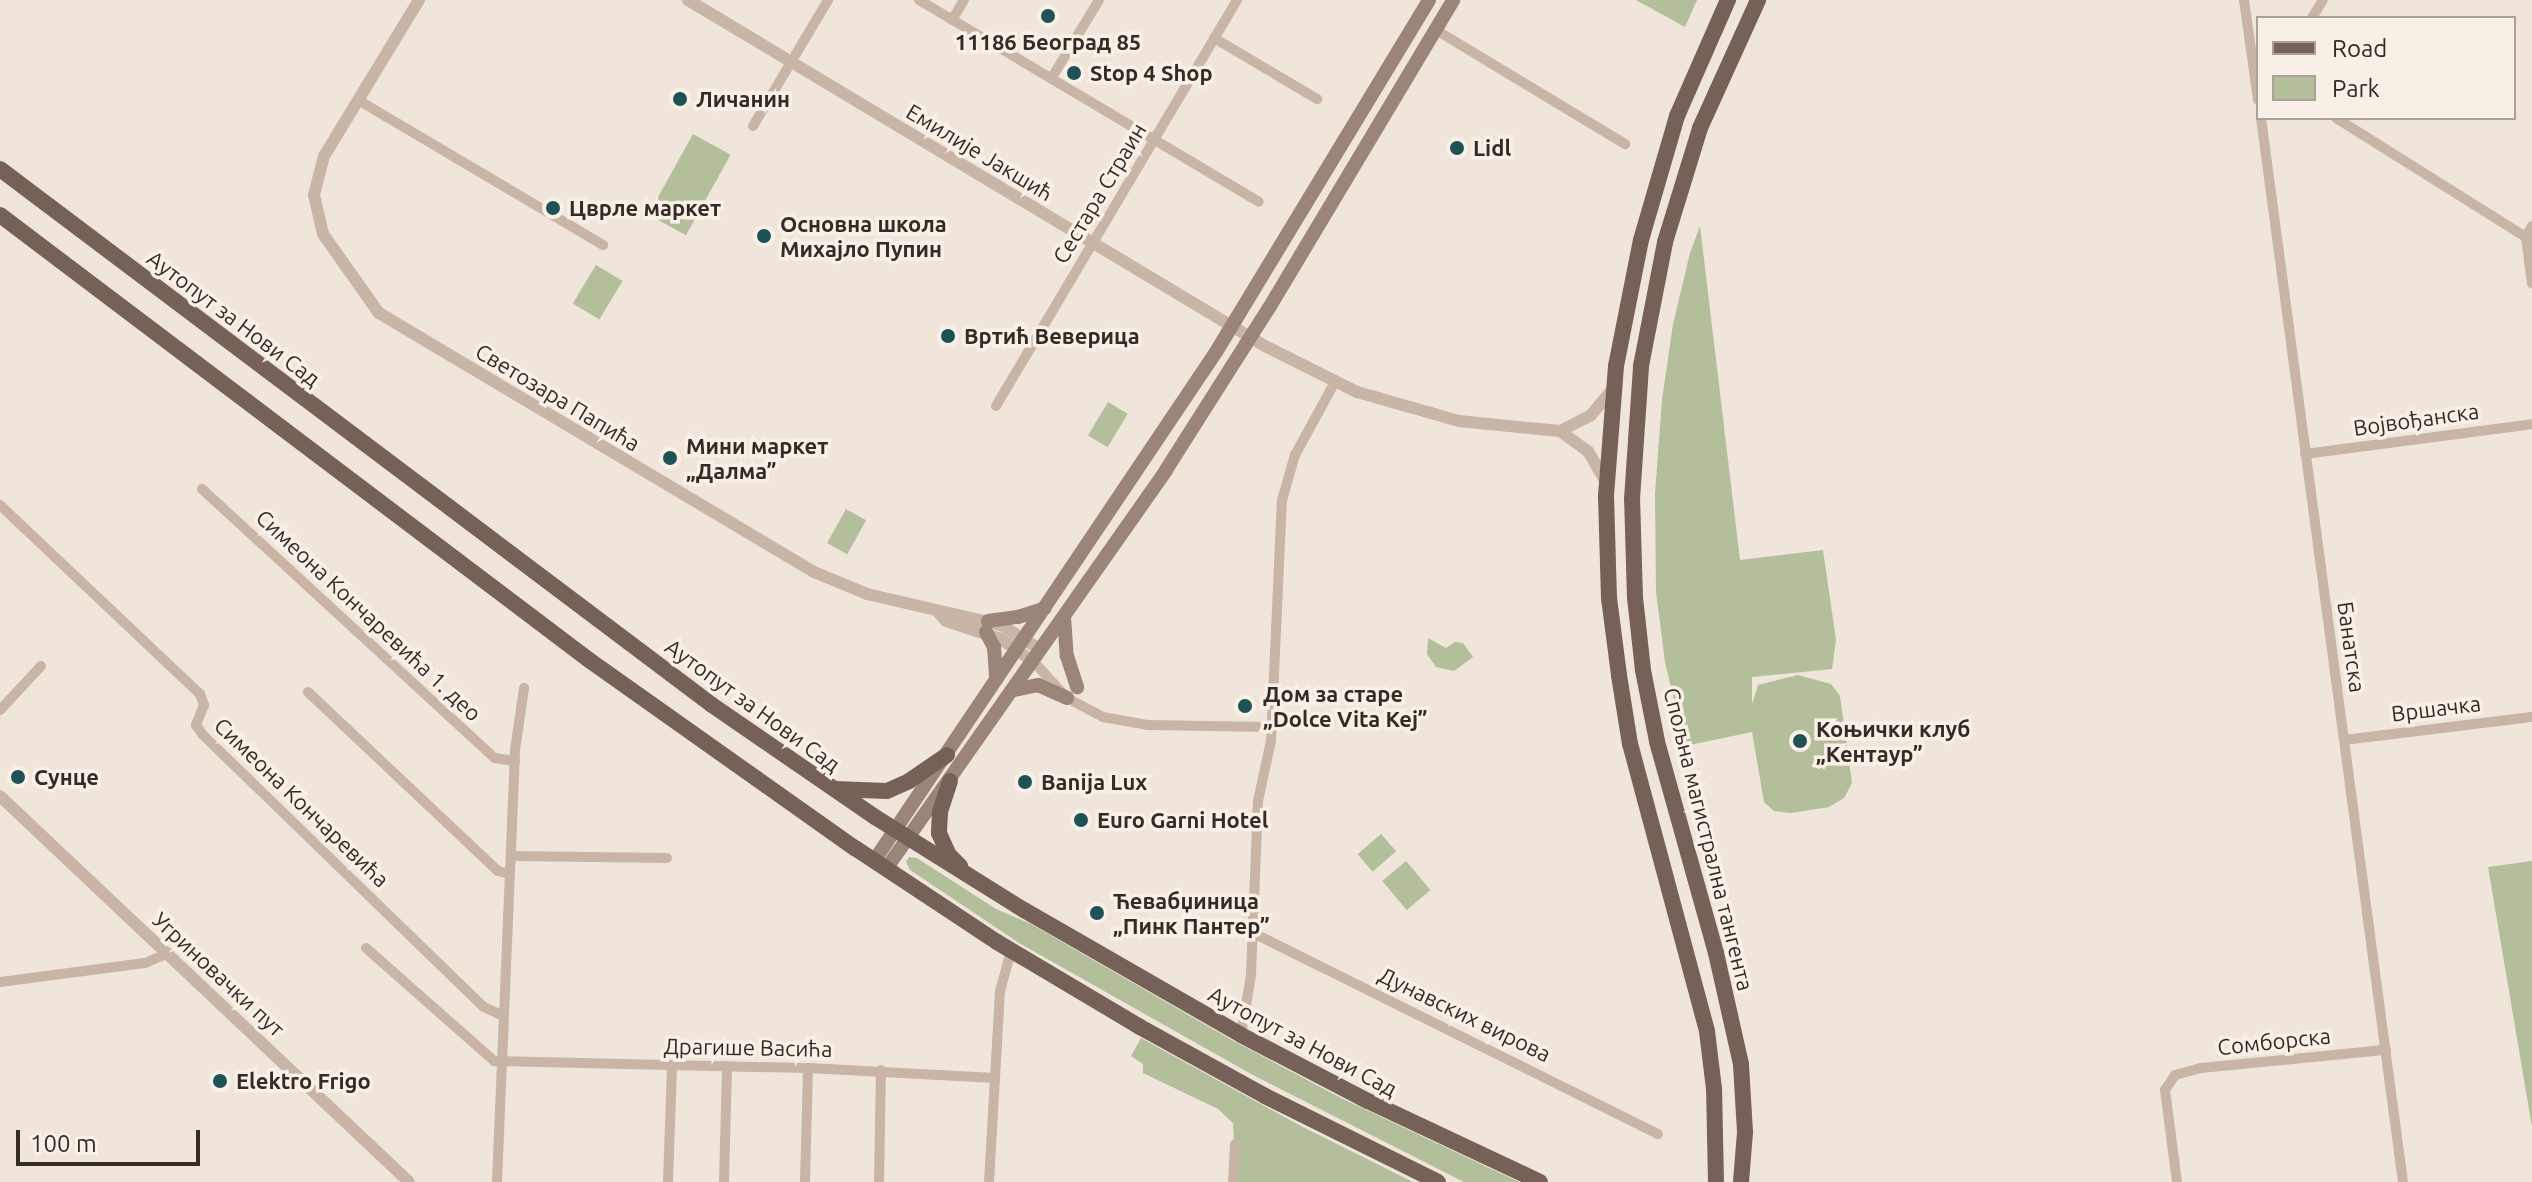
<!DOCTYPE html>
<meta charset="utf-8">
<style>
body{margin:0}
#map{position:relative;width:2532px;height:1182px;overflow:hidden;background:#f0e5da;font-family:Ubuntu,sans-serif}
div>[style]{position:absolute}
.green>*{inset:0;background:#b3bf9a;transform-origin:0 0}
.minor>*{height:10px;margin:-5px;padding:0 5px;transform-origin:5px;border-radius:5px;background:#c8b5a6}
.tertiary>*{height:12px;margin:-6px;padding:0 6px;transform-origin:6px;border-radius:6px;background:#c8b5a6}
.secondary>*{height:14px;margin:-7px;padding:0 7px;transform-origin:7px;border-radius:7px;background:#9b8478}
.primary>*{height:16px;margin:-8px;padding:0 8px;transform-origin:8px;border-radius:8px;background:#766158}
.dots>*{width:22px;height:22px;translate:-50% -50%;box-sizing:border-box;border:4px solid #f8efe6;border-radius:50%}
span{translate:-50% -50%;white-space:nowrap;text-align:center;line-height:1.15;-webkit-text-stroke:7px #f8efe6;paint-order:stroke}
.poi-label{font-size:22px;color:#342b27;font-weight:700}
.left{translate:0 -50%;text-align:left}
.street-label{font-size:22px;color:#342b27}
.legend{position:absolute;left:2256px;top:16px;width:260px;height:104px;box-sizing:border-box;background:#f8efe6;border:2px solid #aaa19a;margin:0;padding:10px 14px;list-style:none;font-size:24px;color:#342b27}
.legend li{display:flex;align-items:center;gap:16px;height:40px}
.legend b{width:40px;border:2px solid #aaa19a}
.scale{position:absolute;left:16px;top:1130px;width:184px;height:36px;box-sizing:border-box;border:4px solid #342b27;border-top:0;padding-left:10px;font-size:24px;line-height:28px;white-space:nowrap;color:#342b27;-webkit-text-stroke:6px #f8efe6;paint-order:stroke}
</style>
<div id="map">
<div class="green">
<div style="clip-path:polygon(1636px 0,1697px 0,1685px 27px)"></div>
<div style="left:693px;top:134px;width:43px;height:92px;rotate:29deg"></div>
<div style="clip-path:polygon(1700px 226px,1740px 560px,1823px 550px,1836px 640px,1832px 669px,1752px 677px,1752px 704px,1758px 685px,1798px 675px,1831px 684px,1840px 696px,1852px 783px,1844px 798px,1829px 807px,1791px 813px,1774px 811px,1764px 802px,1752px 732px,1685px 746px,1665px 662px,1656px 592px,1655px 493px,1662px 400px,1673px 324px,1690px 253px)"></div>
<div style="left:596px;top:265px;width:31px;height:45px;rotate:31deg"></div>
<div style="left:1108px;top:402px;width:23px;height:39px;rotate:31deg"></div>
<div style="left:846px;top:509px;width:23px;height:39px;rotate:29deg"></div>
<div style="clip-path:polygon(1428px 638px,1446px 648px,1455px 642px,1463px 643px,1473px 657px,1454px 671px,1436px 667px,1427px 654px)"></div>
<div style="left:1381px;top:834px;width:23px;height:31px;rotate:49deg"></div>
<div style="clip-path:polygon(909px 857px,917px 858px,996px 909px,1031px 924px,1230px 1039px,1341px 1098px,1519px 1182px,1464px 1182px,1251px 1074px,1019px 943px,910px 870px,906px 862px)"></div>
<div style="left:1406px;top:861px;width:38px;height:31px;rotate:50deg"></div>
<div style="clip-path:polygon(2532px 861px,2532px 1127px,2488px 867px)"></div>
<div style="clip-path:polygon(1141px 1038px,1299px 1125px,1413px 1182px,1236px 1182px,1233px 1123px,1218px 1109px,1143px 1073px,1143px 1064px,1131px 1056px)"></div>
</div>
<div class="minor">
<div style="left:919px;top:0;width:395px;rotate:30.7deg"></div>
<div style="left:2244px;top:0;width:101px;rotate:82deg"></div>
<div style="left:2312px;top:18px;width:21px;rotate:-59deg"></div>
<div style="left:952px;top:20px;width:23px;rotate:-59deg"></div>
<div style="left:1436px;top:30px;width:221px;rotate:31.1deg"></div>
<div style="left:1214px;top:38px;width:120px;rotate:30.6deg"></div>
<div style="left:1051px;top:79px;width:92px;rotate:-58.7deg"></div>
<div style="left:358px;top:100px;width:285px;rotate:30.6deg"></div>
<div style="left:2261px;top:118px;width:1073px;rotate:82.4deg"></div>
<div style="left:2336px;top:118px;width:231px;rotate:32.1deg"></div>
<div style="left:753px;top:126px;width:147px;rotate:-59.2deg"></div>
<div style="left:2532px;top:226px;width:13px;rotate:119deg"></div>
<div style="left:2526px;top:237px;width:47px;rotate:82.7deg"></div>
<div style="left:996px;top:406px;width:472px;rotate:-59.3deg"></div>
<div style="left:2305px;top:454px;width:229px;rotate:-7.5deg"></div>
<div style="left:202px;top:489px;width:398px;rotate:42.6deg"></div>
<div style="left:495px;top:758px;width:20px;rotate:9deg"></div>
<div style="left:0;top:505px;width:275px;rotate:43.4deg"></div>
<div style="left:200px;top:694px;width:12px;rotate:70deg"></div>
<div style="left:204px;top:705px;width:22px;rotate:112deg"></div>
<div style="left:196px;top:725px;width:11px;rotate:56deg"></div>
<div style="left:202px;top:734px;width:392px;rotate:44.1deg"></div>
<div style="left:484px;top:1007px;width:21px;rotate:25deg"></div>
<div style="left:1033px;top:661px;width:50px;rotate:47.4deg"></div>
<div style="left:1067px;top:698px;width:41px;rotate:27.8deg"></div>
<div style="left:1103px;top:717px;width:46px;rotate:10.1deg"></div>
<div style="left:1148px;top:725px;width:124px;rotate:0.9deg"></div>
<div style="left:308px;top:692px;width:261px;rotate:43.3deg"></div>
<div style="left:498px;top:871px;width:12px;rotate:14deg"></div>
<div style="left:0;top:710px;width:60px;rotate:-47deg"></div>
<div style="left:2344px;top:740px;width:189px;rotate:-7deg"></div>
<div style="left:511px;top:856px;width:156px;rotate:0.7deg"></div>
<div style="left:1253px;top:933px;width:452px;rotate:26.4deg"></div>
<div style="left:366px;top:948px;width:171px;rotate:41.4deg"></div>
<div style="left:494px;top:1061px;width:314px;rotate:1.3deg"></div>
<div style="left:808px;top:1068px;width:187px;rotate:3.1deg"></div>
<div style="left:0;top:982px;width:146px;rotate:-7.5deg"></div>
<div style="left:145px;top:963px;width:26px;rotate:-23deg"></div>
<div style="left:1241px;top:1035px;width:61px;rotate:-80.5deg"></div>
<div style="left:1251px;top:975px;width:174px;rotate:-87.7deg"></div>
<div style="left:1258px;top:801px;width:61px;rotate:-77.8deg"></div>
<div style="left:1271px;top:741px;width:241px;rotate:-87.4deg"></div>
<div style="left:1282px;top:500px;width:47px;rotate:-73.9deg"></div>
<div style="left:1295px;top:455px;width:83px;rotate:-61.3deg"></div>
<div style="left:497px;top:1182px;width:432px;rotate:-87.6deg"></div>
<div style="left:515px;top:750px;width:63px;rotate:-81.7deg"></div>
<div style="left:668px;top:1182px;width:116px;rotate:-88deg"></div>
<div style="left:724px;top:1182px;width:116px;rotate:-88.5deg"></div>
<div style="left:805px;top:1182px;width:114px;rotate:-88.5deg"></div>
<div style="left:879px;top:1182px;width:112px;rotate:-89deg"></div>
<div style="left:989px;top:1182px;width:191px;rotate:-86.7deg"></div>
<div style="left:1000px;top:991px;width:41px;rotate:-74.6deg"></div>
<div style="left:1233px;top:1182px;width:38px;rotate:-87deg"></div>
<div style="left:2177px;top:1182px;width:93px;rotate:-97.4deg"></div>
<div style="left:2165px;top:1090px;width:18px;rotate:-56deg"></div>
<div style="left:2175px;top:1075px;width:27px;rotate:-15deg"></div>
<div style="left:2201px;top:1068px;width:186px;rotate:-5.6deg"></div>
</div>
<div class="tertiary">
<div style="left:419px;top:0;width:183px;rotate:121.3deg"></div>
<div style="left:324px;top:156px;width:40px;rotate:104.4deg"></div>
<div style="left:314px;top:195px;width:40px;rotate:77deg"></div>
<div style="left:323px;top:234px;width:97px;rotate:54.7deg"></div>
<div style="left:379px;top:313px;width:506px;rotate:30.77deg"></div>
<div style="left:814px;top:572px;width:57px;rotate:22.5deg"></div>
<div style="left:867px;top:594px;width:138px;rotate:13deg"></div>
<div style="left:1001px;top:625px;width:47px;rotate:32deg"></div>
<div style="left:688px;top:0;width:673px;rotate:30.95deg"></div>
<div style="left:1265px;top:346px;width:103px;rotate:26.6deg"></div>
<div style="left:1357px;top:392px;width:106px;rotate:15.9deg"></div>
<div style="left:1459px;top:421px;width:101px;rotate:5.7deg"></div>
<div style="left:1560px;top:431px;width:35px;rotate:-27deg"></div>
<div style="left:1591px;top:415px;width:34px;rotate:-50deg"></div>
<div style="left:1560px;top:431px;width:34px;rotate:36deg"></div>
<div style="left:1588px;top:451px;width:36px;rotate:60deg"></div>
<div style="left:938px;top:612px;width:12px;rotate:48deg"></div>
<div style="left:946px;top:621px;width:58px;rotate:18.1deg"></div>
<div style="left:1001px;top:639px;width:39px;rotate:35deg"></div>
<div style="left:0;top:796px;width:562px;rotate:43.34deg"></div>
</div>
<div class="secondary">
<div style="left:1064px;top:617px;width:39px;rotate:86deg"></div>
<div style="left:1067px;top:656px;width:33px;rotate:72deg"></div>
<div style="left:988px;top:621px;width:30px;rotate:-8deg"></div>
<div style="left:1018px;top:617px;width:28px;rotate:-18deg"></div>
<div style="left:986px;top:632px;width:17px;rotate:62deg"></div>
<div style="left:994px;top:647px;width:32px;rotate:86deg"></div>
<div style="left:1014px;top:690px;width:25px;rotate:-12deg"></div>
<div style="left:1038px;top:685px;width:32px;rotate:24deg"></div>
<div style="left:874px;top:861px;width:613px;rotate:-56.1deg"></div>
<div style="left:1216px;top:352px;width:411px;rotate:-58.8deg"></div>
<div style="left:886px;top:869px;width:487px;rotate:-54.9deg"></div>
<div style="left:1166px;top:470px;width:192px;rotate:-57.6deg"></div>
<div style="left:1269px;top:308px;width:359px;rotate:-59.1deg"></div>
</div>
<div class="primary">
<div style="left:0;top:169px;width:891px;rotate:36.97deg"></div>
<div style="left:712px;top:705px;width:198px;rotate:34.5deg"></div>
<div style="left:875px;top:817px;width:176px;rotate:32deg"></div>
<div style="left:1024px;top:910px;width:250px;rotate:29.9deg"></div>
<div style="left:1241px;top:1035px;width:143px;rotate:27.5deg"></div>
<div style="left:1368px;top:1101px;width:190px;rotate:25.2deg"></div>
<div style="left:0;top:215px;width:738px;rotate:37.07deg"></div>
<div style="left:589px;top:660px;width:326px;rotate:35.3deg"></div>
<div style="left:855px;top:848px;width:170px;rotate:33.5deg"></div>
<div style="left:997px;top:942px;width:166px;rotate:30.7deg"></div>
<div style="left:1140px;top:1027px;width:143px;rotate:28.9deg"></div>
<div style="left:1265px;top:1096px;width:193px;rotate:26.4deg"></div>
<div style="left:950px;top:781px;width:33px;rotate:108deg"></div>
<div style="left:940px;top:812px;width:21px;rotate:93deg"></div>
<div style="left:939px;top:833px;width:24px;rotate:66deg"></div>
<div style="left:949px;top:855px;width:16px;rotate:45deg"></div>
<div style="left:835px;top:789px;width:52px;rotate:2.2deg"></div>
<div style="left:887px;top:791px;width:24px;rotate:-24deg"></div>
<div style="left:909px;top:781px;width:46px;rotate:-34.4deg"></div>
<div style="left:1716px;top:1182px;width:93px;rotate:-91.2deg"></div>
<div style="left:1714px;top:1089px;width:58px;rotate:-96.9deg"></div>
<div style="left:1707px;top:1031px;width:297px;rotate:-105deg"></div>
<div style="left:1630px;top:744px;width:70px;rotate:-99.1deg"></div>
<div style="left:1619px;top:675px;width:78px;rotate:-97.4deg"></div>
<div style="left:1609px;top:598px;width:102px;rotate:-91.7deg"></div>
<div style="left:1606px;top:496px;width:130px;rotate:-85.6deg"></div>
<div style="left:1616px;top:366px;width:128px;rotate:-78.8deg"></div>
<div style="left:1641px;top:240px;width:129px;rotate:-73.8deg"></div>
<div style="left:1677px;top:116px;width:127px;rotate:-66.3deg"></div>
<div style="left:1741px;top:1182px;width:50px;rotate:-85.4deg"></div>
<div style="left:1745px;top:1132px;width:68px;rotate:-93.4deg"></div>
<div style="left:1741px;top:1064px;width:114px;rotate:-102.7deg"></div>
<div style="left:1716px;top:953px;width:220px;rotate:-105.6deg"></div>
<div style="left:1657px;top:741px;width:72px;rotate:-101.2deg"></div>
<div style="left:1643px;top:670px;width:72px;rotate:-96.3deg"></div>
<div style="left:1635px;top:598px;width:99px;rotate:-91.7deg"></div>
<div style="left:1632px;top:499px;width:133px;rotate:-86.1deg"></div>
<div style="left:1641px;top:366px;width:126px;rotate:-79deg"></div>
<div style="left:1665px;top:242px;width:119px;rotate:-72.9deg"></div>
<div style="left:1700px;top:128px;width:141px;rotate:-65.6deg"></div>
</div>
<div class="dots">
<div style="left:1048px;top:16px;background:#1e5254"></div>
<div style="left:1074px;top:73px;background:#1e5254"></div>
<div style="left:680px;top:99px;background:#1e5254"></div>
<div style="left:1457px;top:148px;background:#1e5254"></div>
<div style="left:553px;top:208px;background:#1e5254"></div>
<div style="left:764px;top:236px;background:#1e5254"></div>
<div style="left:948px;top:336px;background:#1e5254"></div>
<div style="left:670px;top:458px;background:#1e5254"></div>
<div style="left:1245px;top:706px;background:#1e5254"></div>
<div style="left:1800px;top:741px;background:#1e5254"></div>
<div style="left:18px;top:777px;background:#1e5254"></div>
<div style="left:1025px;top:782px;background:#1e5254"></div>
<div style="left:1081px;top:820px;background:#1e5254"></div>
<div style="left:1097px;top:913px;background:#1e5254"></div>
<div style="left:220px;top:1081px;background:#1e5254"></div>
</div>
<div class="poi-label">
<span style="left:1048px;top:42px">11186 Београд 85</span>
<span class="left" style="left:1090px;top:73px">Stop 4 Shop</span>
<span class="left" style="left:696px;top:99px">Личанин</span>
<span class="left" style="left:1473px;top:148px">Lidl</span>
<span class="left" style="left:569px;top:208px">Цврле маркет</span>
<span class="left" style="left:780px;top:236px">Основна школа<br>Михајло Пупин</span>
<span class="left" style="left:964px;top:336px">Вртић Веверица</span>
<span class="left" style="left:686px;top:458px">Мини маркет<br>„Далма”</span>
<span class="left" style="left:1263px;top:706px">Дом за старе<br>„Dolce Vita Kej”</span>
<span class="left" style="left:1816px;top:741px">Коњички клуб<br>„Кентаур”</span>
<span class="left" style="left:34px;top:777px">Сунце</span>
<span class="left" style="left:1041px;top:782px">Banija Lux</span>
<span class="left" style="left:1097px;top:820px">Euro Garni Hotel</span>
<span class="left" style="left:1113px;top:913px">Ћевабџиница<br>„Пинк Пантер”</span>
<span class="left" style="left:236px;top:1081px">Elektro Frigo</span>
</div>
<div class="street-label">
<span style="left:980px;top:152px;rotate:31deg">Емилије Јакшић</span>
<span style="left:1099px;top:193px;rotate:-59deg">Сестара Страин</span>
<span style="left:234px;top:318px;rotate:37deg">Аутопут за Нови Сад</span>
<span style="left:558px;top:397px;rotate:31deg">Светозара Папића</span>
<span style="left:2416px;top:419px;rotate:-8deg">Војвођанска</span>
<span style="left:369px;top:615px;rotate:43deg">Симеона Кончаревића 1. део</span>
<span style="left:2352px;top:647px;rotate:82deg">Банатска</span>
<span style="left:753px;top:705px;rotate:36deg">Аутопут за Нови Сад</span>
<span style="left:2436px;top:708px;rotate:-7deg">Вршачка</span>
<span style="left:302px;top:802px;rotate:44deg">Симеона Кончаревића</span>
<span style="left:1709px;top:839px;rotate:76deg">Спољна магистрална тангента</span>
<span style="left:219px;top:974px;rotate:43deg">Угриновачки пут</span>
<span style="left:1465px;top:1014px;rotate:26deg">Дунавских вирова</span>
<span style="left:1303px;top:1041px;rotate:28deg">Аутопут за Нови Сад</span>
<span style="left:2274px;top:1041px;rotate:-6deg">Сомборска</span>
<span style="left:748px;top:1047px;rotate:1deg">Драгише Васића</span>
</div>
<ul class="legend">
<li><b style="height:10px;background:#766158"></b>Road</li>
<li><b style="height:22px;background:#b3bf9a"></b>Park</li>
</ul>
<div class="scale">100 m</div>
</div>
